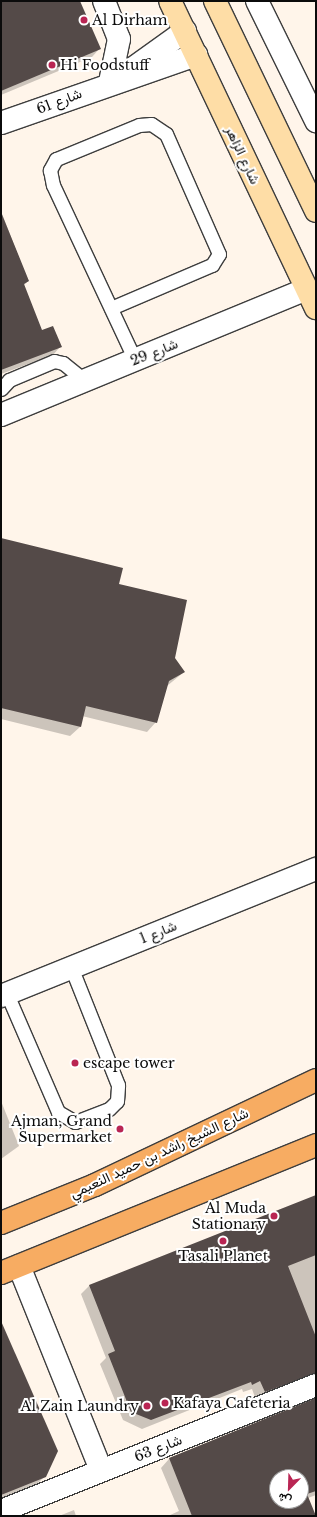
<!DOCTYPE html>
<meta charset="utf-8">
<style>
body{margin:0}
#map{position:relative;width:317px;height:1517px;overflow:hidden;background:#fff5ea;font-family:"Libre Baskerville",Vazirmatn,serif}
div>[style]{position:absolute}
.shadow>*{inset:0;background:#0003}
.building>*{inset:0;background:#544a48}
.roads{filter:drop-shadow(1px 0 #3e3e3e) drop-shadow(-1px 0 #3e3e3e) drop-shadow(0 1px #3e3e3e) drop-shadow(0 -1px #3e3e3e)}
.lane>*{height:13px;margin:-6.5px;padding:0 6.5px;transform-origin:6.5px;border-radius:6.5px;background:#fff}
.street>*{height:22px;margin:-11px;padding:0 11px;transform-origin:11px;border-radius:11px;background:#fff}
.secondary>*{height:22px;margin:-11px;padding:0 11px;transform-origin:11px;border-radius:11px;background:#fedda6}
.primary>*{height:22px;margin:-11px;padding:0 11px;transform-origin:11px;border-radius:11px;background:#f7ac62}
.dots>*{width:11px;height:11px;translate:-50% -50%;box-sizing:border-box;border:2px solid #fff;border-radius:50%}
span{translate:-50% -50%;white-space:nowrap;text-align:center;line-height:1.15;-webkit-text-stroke:4px #fff;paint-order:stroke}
.poi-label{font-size:14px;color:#0b0b0b}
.left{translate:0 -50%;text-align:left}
.right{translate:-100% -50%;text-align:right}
.street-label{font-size:14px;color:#0b0b0b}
.frame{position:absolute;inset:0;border:2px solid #0b0b0b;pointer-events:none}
.north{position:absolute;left:269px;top:1469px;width:40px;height:40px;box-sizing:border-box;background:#fff;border:1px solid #9d9d9d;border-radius:50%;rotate:203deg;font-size:11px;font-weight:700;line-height:16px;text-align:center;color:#0b0b0b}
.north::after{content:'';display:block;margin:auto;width:14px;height:18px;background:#b92553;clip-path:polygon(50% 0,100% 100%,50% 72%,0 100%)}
</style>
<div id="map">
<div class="shadow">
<div style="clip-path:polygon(1px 1px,78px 1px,100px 48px,92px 57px,1px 95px)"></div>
<div style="clip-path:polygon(1px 211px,28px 281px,23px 286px,41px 332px,60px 347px,53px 355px,1px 374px)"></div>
<div style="clip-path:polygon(1px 539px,118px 585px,174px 658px,184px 672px,167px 686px,156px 722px,147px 732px,82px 716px,80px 727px,70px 736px,1px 719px)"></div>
<div style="clip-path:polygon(1px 1101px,19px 1146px,1px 1159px)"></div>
<div style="clip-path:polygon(316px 1196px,316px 1385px,256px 1400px,252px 1389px,243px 1392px,242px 1389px,142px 1429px,123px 1420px,100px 1364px,106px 1358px,81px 1294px,89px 1286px)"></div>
<div style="clip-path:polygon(1px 1328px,45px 1476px,36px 1485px,1px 1499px)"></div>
<div style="clip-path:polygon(evenodd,316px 1400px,316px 1495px,308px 1498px,315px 1516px,168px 1516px,179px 1511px,161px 1468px,169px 1459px,316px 1400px,277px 1477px,301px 1477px,301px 1501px,277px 1501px,277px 1477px)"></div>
<div style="clip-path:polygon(74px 1510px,76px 1516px,59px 1516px)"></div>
</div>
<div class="building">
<div style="clip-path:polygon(1px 1px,80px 1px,101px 49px,1px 91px)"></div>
<div style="clip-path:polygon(1px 212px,29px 281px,24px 284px,42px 330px,53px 326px,62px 347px,1px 370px)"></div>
<div style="clip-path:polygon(1px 538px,123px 568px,119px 584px,187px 600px,175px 658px,185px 672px,169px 681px,157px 723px,86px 706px,81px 727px,1px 708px)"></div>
<div style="clip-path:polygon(316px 1195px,316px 1255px,288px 1266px,316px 1337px,316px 1373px,265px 1392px,260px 1381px,252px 1385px,251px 1382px,151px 1420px,131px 1412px,108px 1354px,115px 1351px,89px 1285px)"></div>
<div style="clip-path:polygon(1px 1321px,58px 1451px,46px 1477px,1px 1495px)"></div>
<div style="clip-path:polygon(evenodd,316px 1398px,316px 1491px,307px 1494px,316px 1516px,192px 1516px,169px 1458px,316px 1398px,277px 1477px,301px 1477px,301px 1501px,277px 1501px,277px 1477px)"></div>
</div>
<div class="roads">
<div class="lane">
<div style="left:111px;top:308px;width:110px;rotate:-23.1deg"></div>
<div style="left:212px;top:265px;width:13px;rotate:-58deg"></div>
<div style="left:219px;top:254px;width:131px;rotate:-113.8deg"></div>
<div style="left:166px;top:134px;width:18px;rotate:-146deg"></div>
<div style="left:151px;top:124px;width:12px;rotate:175deg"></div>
<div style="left:139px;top:125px;width:90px;rotate:157.7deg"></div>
<div style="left:56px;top:159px;width:13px;rotate:119deg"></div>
<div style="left:50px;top:170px;width:15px;rotate:79deg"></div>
<div style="left:53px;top:185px;width:193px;rotate:64.9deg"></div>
<div style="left:1px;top:389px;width:12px;rotate:-48deg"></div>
<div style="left:9px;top:380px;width:49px;rotate:-22.9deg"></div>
<div style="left:54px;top:361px;width:9px;rotate:13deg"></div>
<div style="left:63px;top:363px;width:28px;rotate:39deg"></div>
<div style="left:7px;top:994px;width:129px;rotate:66.6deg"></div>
<div style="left:58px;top:1112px;width:20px;rotate:30deg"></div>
<div style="left:75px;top:1122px;width:36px;rotate:-21deg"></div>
<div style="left:109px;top:1109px;width:11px;rotate:-45deg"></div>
<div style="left:117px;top:1101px;width:16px;rotate:-86deg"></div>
<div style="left:118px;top:1085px;width:127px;rotate:-111.7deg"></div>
</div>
<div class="street">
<div style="left:104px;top:1px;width:41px;rotate:68.5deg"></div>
<div style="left:119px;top:39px;width:44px;rotate:101.8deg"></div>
<div style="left:257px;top:1px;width:134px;rotate:63.8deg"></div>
<div style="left:121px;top:77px;width:79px;rotate:-35.7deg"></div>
<div style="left:1px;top:123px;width:207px;rotate:-19.2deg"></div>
<div style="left:1px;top:415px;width:331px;rotate:-22.4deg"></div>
<div style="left:1px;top:996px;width:340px;rotate:-22deg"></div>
<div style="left:19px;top:1266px;width:220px;rotate:68.1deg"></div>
<div style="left:1px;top:1511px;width:339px;rotate:-21.8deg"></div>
</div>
<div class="secondary">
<div style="left:170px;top:1px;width:340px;rotate:64.6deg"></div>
<div style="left:215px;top:1px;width:233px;rotate:64.3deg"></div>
</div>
<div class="primary">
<div style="left:1px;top:1223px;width:101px;rotate:-22deg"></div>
<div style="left:95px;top:1185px;width:245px;rotate:-25.4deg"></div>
<div style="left:1px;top:1273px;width:340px;rotate:-22.1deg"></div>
</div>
</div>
<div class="dots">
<div style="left:84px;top:20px;background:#b92553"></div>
<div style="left:52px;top:65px;background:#b92553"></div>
<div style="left:75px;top:1063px;background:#b92553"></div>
<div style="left:120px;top:1129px;background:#b92553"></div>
<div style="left:274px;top:1216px;background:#b92553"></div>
<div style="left:223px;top:1241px;background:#b92553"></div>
<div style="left:165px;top:1403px;background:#b92553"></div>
<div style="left:147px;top:1406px;background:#b92553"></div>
</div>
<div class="poi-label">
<span class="left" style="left:92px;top:20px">Al Dirham</span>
<span class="left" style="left:60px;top:65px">Hi Foodstuff</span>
<span class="left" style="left:83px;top:1063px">escape tower</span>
<span class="right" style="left:112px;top:1129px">Ajman, Grand<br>Supermarket</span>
<span class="right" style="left:266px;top:1216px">Al Muda<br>Stationary</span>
<span style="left:223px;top:1256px">Tasali Planet</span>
<span class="left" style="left:173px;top:1403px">Kafaya Cafeteria</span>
<span class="right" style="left:139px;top:1406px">Al Zain Laundry</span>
</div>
<div class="street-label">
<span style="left:59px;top:101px;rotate:-21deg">شارع 61</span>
<span style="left:243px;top:155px;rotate:65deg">شارع الزاهر</span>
<span style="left:154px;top:352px;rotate:-22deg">شارع 29</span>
<span style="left:158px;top:932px;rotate:-22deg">شارع 1</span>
<span style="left:159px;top:1153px;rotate:-25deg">شارع الشيخ راشد بن حميد النعيمي</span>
<span style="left:158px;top:1448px;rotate:-22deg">شارع 63</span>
</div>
<div class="frame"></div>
<div class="north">ش</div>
</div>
